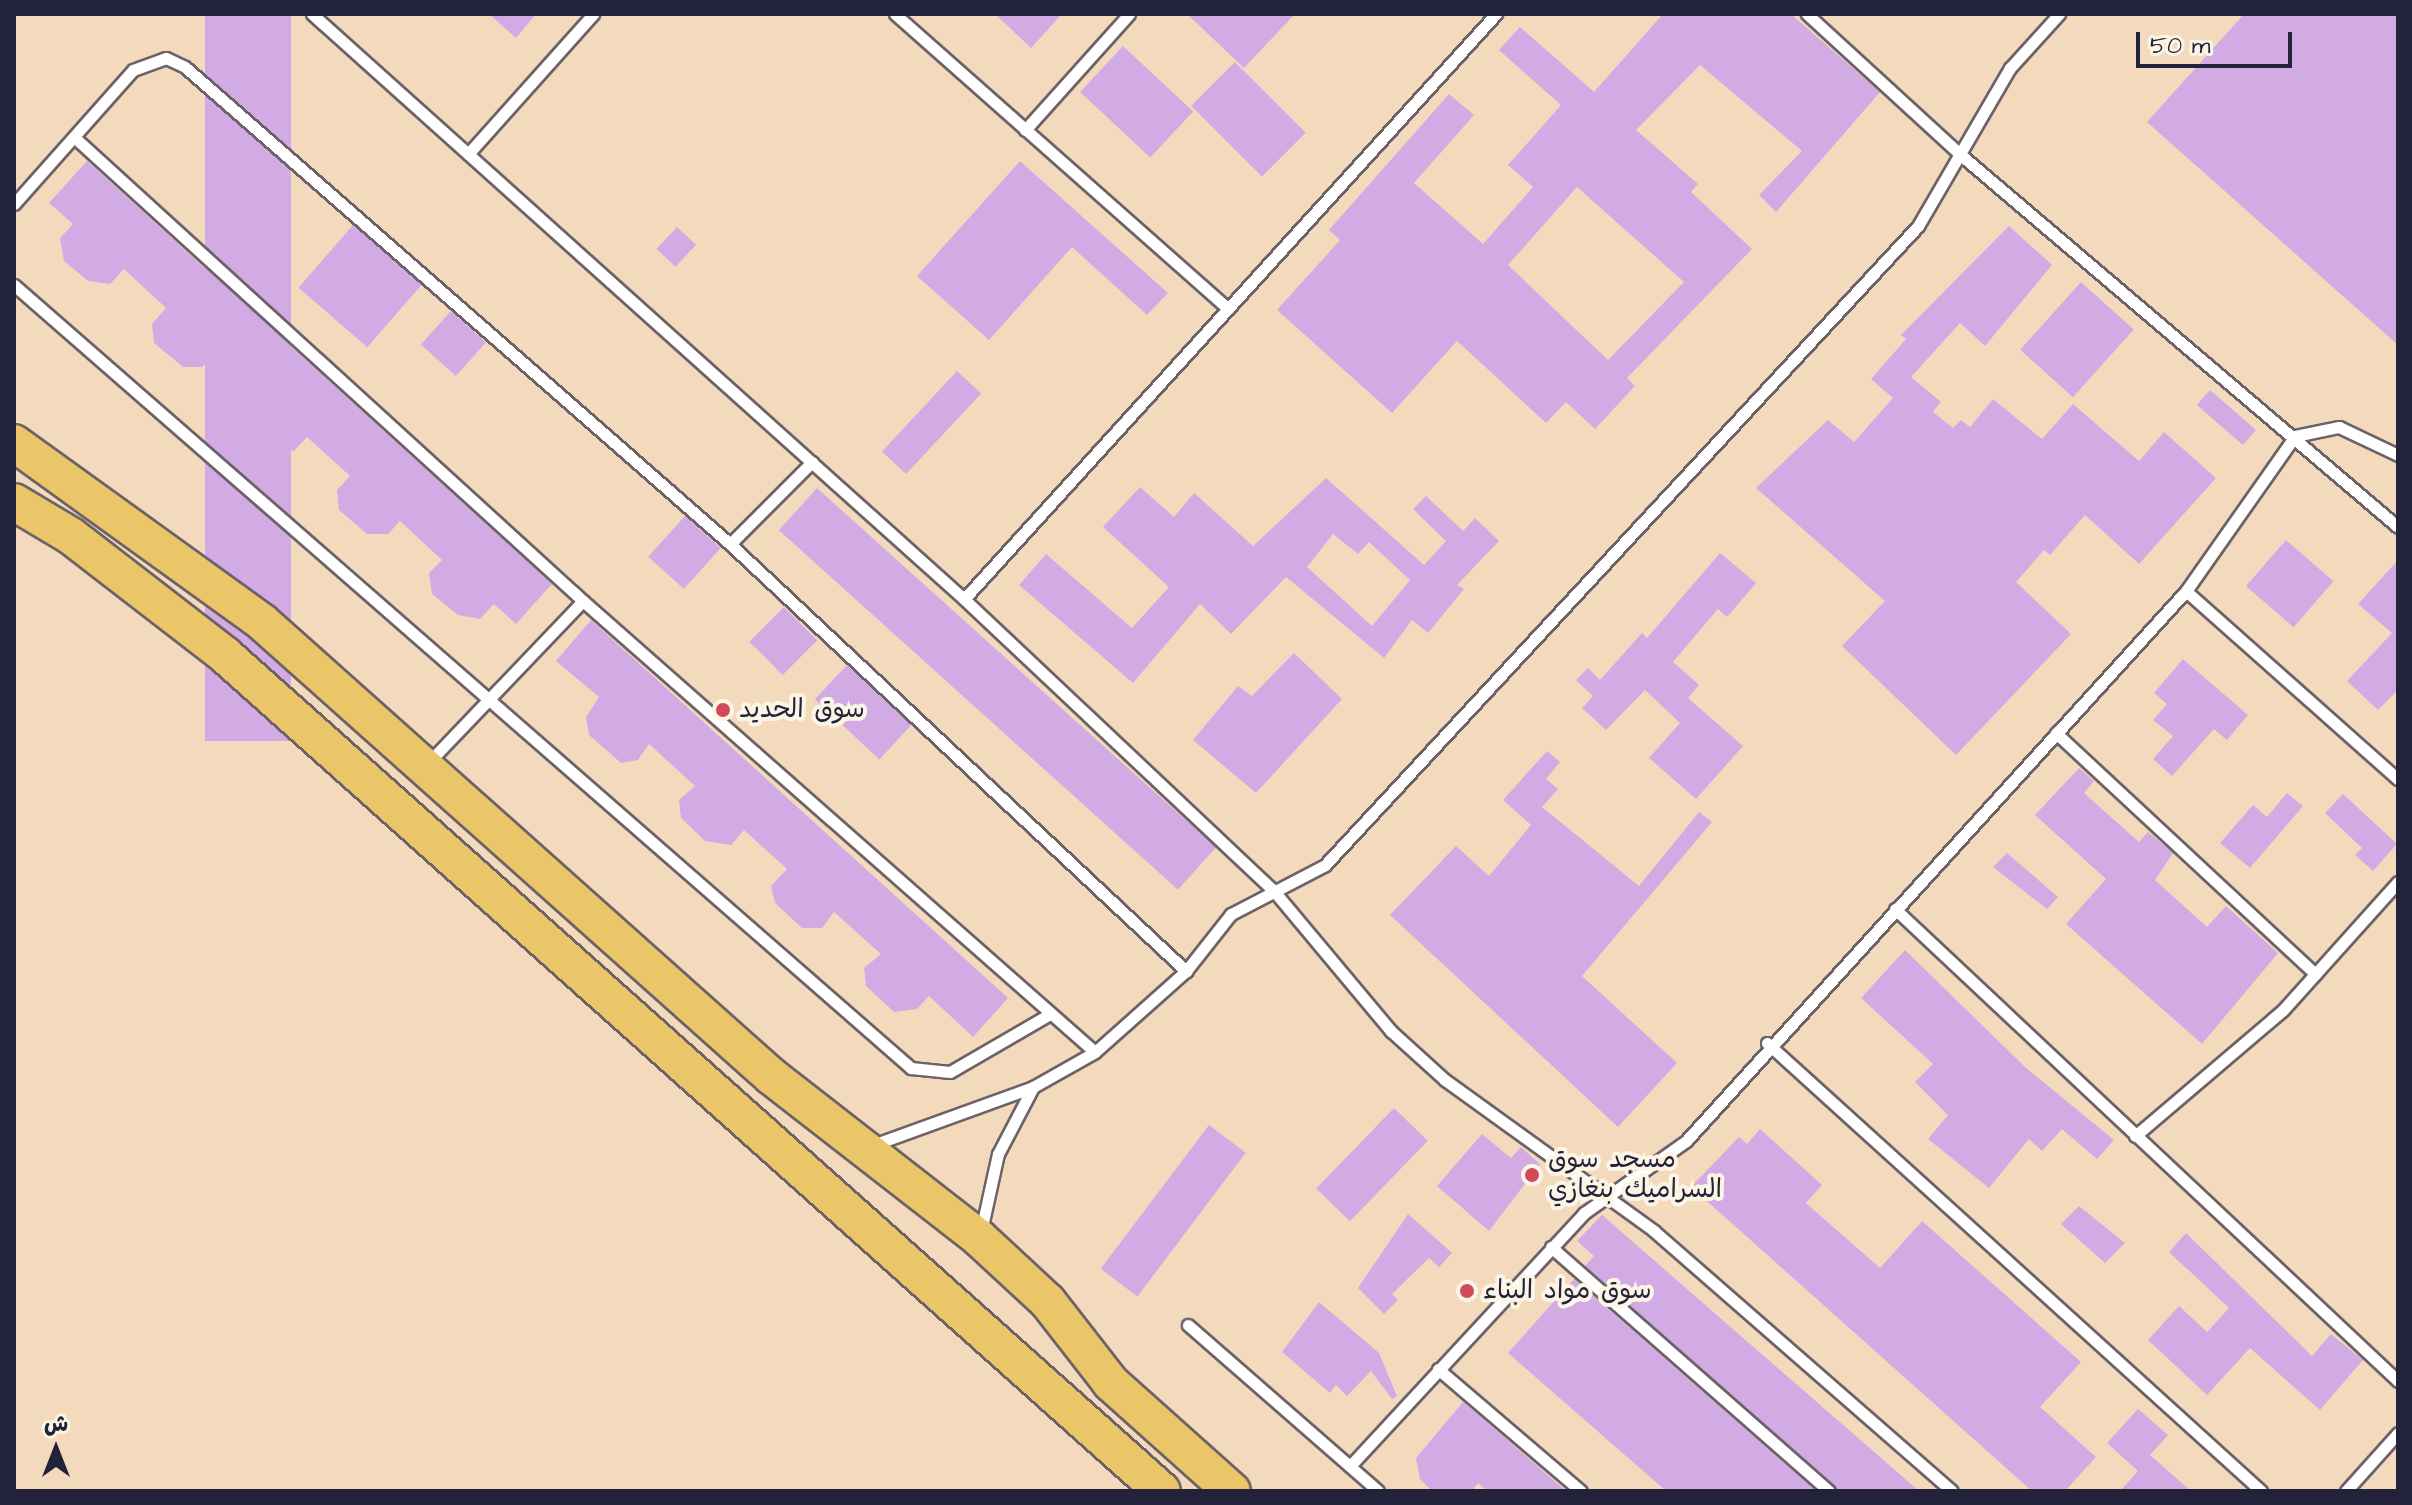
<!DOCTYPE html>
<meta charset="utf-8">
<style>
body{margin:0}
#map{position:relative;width:2412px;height:1505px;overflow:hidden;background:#f4dabd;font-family:"Architects Daughter","Playpen Sans Arabic",sans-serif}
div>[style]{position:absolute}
.building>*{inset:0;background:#d2abe4;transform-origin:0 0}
.roads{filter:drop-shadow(2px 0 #6c6268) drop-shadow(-2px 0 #6c6268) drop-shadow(0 2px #6c6268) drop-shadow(0 -2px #6c6268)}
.service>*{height:11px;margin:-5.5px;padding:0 5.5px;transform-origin:5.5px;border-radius:5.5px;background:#fff}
.primary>*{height:36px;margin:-18px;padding:0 18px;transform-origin:18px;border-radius:18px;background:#ebc669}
.dots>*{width:22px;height:22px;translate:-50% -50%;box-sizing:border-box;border:4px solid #fcf5e5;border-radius:50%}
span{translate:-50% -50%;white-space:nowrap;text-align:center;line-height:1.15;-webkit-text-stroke:8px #fcf5e5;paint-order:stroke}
.poi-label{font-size:26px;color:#22223b}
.left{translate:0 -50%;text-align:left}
.frame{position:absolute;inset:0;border:16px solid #22223b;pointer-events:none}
.north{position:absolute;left:16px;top:1409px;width:80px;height:80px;-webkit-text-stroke:6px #fcf5e5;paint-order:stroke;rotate:0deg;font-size:22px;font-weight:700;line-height:32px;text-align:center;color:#22223b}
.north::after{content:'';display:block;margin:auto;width:28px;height:36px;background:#22223b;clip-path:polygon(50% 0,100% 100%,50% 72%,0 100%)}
.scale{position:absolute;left:2136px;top:32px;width:156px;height:36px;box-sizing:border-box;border:4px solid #22223b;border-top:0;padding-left:10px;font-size:24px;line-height:28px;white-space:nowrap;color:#22223b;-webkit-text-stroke:6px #fcf5e5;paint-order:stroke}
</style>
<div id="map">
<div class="building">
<div style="left:205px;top:14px;width:86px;height:727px"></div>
<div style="clip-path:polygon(489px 14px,536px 14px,516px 38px)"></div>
<div style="clip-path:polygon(995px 14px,1062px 14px,1031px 48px)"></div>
<div style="clip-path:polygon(1187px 14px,1295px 14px,1244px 68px)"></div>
<div style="clip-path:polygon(evenodd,1663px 14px,1791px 14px,1880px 92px,1776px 212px,1759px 195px,1802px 151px,1700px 65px,1636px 130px,1698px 184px,1691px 192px,1752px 249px,1627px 378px,1635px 386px,1595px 429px,1566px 402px,1546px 423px,1457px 341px,1392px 413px,1277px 310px,1340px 240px,1329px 230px,1449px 94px,1474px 115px,1414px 183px,1483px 244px,1533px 187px,1508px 165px,1561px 105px,1499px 50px,1520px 27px,1594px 92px,1663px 14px,1577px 187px,1684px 282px,1608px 360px,1508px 265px,1577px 187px)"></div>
<div style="clip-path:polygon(2244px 14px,2398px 14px,2398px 345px,2147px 122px)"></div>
<div style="left:1123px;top:46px;width:96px;height:63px;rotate:43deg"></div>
<div style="left:1235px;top:62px;width:100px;height:62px;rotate:45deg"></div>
<div style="clip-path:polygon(87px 161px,552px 584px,516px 624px,494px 604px,480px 619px,458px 615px,432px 594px,429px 573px,442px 560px,400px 521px,388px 534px,367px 534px,339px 510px,337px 490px,350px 476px,307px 437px,294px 451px,272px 448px,248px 429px,245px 404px,256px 391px,216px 353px,202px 367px,183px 367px,154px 343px,152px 324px,166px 308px,124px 269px,110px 284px,88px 281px,64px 261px,60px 238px,73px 224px,49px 203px)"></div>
<div style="clip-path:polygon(1020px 161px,1168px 293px,1147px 315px,1072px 247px,989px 340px,917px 276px)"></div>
<div style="left:353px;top:225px;width:91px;height:83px;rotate:41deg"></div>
<div style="clip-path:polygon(2009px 226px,2052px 265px,1985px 346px,1960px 323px,1911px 377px,1941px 402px,1933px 412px,1953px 428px,1961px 420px,1970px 427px,1993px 399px,2042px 439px,2073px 404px,2139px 461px,2164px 432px,2216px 478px,2139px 564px,2085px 515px,2050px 555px,2044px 550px,2016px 582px,2071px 634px,1956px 755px,1842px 646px,1885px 601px,1756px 488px,1828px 420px,1854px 442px,1893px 398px,1871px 379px,1906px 339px,1901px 335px)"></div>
<div style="left:677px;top:227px;width:26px;height:30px;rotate:43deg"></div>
<div style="left:2081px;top:282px;width:71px;height:91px;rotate:42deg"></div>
<div style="left:451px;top:311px;width:47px;height:45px;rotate:42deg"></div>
<div style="left:957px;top:371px;width:33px;height:110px;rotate:43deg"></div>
<div style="left:2210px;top:390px;width:61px;height:20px;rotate:41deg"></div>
<div style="clip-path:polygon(evenodd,1326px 478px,1424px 565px,1446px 541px,1413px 509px,1426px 496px,1463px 531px,1475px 518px,1499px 541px,1457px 585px,1464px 589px,1428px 633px,1412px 620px,1384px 658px,1286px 577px,1231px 634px,1200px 604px,1133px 683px,1019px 585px,1046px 554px,1132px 628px,1169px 587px,1103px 527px,1140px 487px,1174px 517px,1194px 493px,1253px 546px,1326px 478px,1333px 534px,1358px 554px,1369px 542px,1410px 580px,1372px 626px,1307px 567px,1333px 534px)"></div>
<div style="left:817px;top:488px;width:537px;height:57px;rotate:42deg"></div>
<div style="left:685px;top:516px;width:48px;height:55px;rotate:42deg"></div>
<div style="left:2286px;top:540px;width:63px;height:61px;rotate:41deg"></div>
<div style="clip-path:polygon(1720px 553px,1756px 583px,1727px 617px,1718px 609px,1673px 662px,1699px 685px,1688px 698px,1743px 746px,1696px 799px,1649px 758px,1680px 723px,1645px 690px,1606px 730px,1582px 708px,1593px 696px,1576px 680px,1588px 668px,1600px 680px,1642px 633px,1647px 638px)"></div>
<div style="clip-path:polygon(2398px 560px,2398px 690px,2378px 710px,2347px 681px,2392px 633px,2358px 604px)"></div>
<div style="left:784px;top:607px;width:47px;height:49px;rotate:45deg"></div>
<div style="clip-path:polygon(591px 620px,1008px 998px,973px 1037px,929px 996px,917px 1009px,894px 1012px,866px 986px,864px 968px,881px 954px,834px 912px,822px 928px,802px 928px,775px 903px,771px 886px,787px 869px,744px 830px,731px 845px,705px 841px,681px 818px,679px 800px,695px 786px,649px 744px,638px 760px,621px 763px,589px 735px,586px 717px,599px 697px,556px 661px)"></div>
<div style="clip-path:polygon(1294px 653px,1342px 699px,1256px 793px,1193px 740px,1238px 686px,1252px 696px)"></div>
<div style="clip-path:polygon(2183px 659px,2248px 715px,2227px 740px,2214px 729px,2172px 776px,2153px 759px,2173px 736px,2153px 720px,2167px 704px,2154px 693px)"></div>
<div style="left:847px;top:665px;width:88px;height:47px;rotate:43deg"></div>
<div style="clip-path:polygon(1547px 751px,1560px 762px,1546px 779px,1558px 789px,1542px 807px,1639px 886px,1699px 812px,1712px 822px,1582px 976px,1677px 1063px,1618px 1127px,1390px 915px,1456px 846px,1489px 876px,1531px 825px,1503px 800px)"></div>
<div style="clip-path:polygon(2079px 768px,2094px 781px,2084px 793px,2139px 842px,2148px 832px,2173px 853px,2155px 880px,2207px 927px,2226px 906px,2278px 953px,2202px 1044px,2066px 924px,2106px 879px,2035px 815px)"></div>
<div style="clip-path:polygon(2287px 793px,2303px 806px,2250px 868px,2220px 843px,2253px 805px,2267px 817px)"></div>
<div style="clip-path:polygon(2343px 794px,2397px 844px,2373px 871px,2355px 855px,2362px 848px,2325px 813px)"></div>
<div style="clip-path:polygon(2007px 853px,2058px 897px,2047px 909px,1993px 867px)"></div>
<div style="clip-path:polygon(1905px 950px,2025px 1067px,2114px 1140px,2097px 1159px,2062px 1129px,2042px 1151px,2029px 1139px,1989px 1188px,1928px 1139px,1948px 1115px,1915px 1082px,1933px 1064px,1861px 998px)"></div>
<div style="left:1394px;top:1108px;width:47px;height:112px;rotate:44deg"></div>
<div style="left:1209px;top:1125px;width:46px;height:180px;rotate:37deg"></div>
<div style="clip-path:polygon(1760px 1129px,1822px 1185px,1806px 1203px,1880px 1268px,1922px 1221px,2081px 1362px,2040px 1407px,2096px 1457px,2065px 1491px,2032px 1491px,1691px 1187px,1739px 1137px,1747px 1144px)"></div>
<div style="clip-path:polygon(1482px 1134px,1511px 1158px,1521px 1147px,1540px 1164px,1489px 1231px,1437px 1186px)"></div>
<div style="clip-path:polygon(2079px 1206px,2125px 1243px,2105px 1263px,2061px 1224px)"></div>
<div style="clip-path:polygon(1408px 1214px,1452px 1253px,1439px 1267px,1429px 1258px,1392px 1294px,1398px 1300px,1384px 1314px,1358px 1288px)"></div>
<div style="clip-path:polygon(1602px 1215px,1919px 1491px,1837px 1491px,1585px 1266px,1594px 1256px,1577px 1241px)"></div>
<div style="clip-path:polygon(2186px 1233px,2312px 1356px,2331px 1334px,2363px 1360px,2320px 1410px,2250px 1348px,2207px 1395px,2148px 1340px,2179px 1306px,2207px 1332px,2229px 1308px,2169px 1252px)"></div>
<div style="clip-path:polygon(1574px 1279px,1816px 1491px,1666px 1491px,1508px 1353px)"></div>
<div style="clip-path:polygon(1319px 1302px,1379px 1353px,1397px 1396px,1392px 1399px,1371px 1371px,1347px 1396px,1336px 1385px,1330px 1393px,1282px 1352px)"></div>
<div style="clip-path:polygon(1463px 1402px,1490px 1425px,1566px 1491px,1487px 1491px,1478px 1483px,1472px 1491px,1432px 1491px,1420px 1479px,1416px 1458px)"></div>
<div style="clip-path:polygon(2138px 1409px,2168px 1435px,2150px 1455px,2191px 1491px,2120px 1491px,2138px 1471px,2107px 1443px)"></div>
</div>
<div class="roads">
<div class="service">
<div style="left:312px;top:14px;width:876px;rotate:41.9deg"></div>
<div style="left:964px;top:599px;width:424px;rotate:43.3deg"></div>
<div style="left:1273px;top:890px;width:184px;rotate:50.1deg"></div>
<div style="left:1391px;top:1031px;width:73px;rotate:42.2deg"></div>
<div style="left:1445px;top:1080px;width:258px;rotate:35.8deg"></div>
<div style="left:1654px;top:1231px;width:395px;rotate:41.1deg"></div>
<div style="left:895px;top:14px;width:445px;rotate:41.5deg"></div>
<div style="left:1807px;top:14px;width:210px;rotate:42.5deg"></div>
<div style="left:1962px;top:156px;width:572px;rotate:40.4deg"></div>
<div style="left:1025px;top:130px;width:156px;rotate:-48.1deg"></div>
<div style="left:74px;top:137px;width:689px;rotate:42.35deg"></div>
<div style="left:583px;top:601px;width:682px;rotate:41.38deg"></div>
<div style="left:468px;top:154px;width:188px;rotate:-48.2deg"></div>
<div style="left:14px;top:204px;width:179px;rotate:-48.4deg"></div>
<div style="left:133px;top:70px;width:35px;rotate:-20deg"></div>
<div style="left:166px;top:58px;width:21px;rotate:25deg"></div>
<div style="left:185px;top:67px;width:724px;rotate:41.19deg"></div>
<div style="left:730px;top:544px;width:625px;rotate:43.12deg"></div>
<div style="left:14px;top:285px;width:1191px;rotate:41.12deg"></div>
<div style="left:911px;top:1068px;width:39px;rotate:6deg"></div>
<div style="left:950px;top:1072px;width:116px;rotate:-30.1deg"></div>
<div style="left:730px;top:544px;width:116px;rotate:-45deg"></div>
<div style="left:2186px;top:591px;width:283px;rotate:41.6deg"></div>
<div style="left:964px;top:599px;width:791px;rotate:-47.72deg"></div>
<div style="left:2056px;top:733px;width:354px;rotate:42.9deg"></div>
<div style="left:428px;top:763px;width:224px;rotate:-46.3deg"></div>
<div style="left:1895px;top:909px;width:690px;rotate:43.18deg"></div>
<div style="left:1767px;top:1043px;width:667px;rotate:42.2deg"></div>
<div style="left:2135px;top:1136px;width:194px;rotate:-40.4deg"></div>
<div style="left:2283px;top:1010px;width:172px;rotate:-48.1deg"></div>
<div style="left:873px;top:1145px;width:170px;rotate:-19.9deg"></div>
<div style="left:1033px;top:1087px;width:71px;rotate:-29.4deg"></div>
<div style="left:1095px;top:1052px;width:122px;rotate:-41.7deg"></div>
<div style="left:1186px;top:971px;width:73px;rotate:-51.7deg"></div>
<div style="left:1231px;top:914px;width:106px;rotate:-27.5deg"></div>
<div style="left:1325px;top:865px;width:872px;rotate:-47.14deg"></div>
<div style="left:1918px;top:226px;width:183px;rotate:-59.8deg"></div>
<div style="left:2010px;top:68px;width:73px;rotate:-47.8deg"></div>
<div style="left:981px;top:1231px;width:79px;rotate:-77.6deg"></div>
<div style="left:998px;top:1154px;width:76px;rotate:-62.4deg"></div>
<div style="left:1551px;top:1247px;width:370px;rotate:41.3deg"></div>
<div style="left:1188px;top:1325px;width:252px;rotate:41.1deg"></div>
<div style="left:1438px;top:1369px;width:188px;rotate:40.5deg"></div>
<div style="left:1350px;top:1466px;width:345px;rotate:-47.2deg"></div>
<div style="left:1584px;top:1213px;width:125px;rotate:-35.2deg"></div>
<div style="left:1686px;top:1141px;width:743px;rotate:-47.73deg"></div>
<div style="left:2186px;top:591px;width:189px;rotate:-54.9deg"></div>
<div style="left:2295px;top:436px;width:45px;rotate:-11.6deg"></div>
<div style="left:2339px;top:427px;width:65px;rotate:25.4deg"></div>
<div style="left:2346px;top:1491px;width:78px;rotate:-48.1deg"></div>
</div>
<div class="primary">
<div style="left:14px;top:443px;width:306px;rotate:35.8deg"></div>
<div style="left:262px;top:622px;width:682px;rotate:41.73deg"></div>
<div style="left:771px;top:1076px;width:264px;rotate:37.9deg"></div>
<div style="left:979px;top:1238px;width:94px;rotate:42.8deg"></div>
<div style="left:1048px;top:1302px;width:103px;rotate:52.1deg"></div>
<div style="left:1111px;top:1383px;width:162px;rotate:41.8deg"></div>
<div style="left:14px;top:502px;width:66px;rotate:30.8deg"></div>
<div style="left:71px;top:536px;width:196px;rotate:37.7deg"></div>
<div style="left:226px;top:656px;width:1254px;rotate:41.74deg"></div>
</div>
</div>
<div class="dots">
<div style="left:723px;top:710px;background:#d1495b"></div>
<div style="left:1532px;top:1175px;background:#d1495b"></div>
<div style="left:1467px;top:1291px;background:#d1495b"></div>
</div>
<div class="poi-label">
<span class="left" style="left:739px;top:710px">سوق الحديد</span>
<span class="left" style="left:1548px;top:1175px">مسجد سوق<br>السراميك بنغازي</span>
<span class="left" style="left:1483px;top:1291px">سوق مواد البناء</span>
</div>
<div class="frame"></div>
<div class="north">ش</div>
<div class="scale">50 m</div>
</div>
